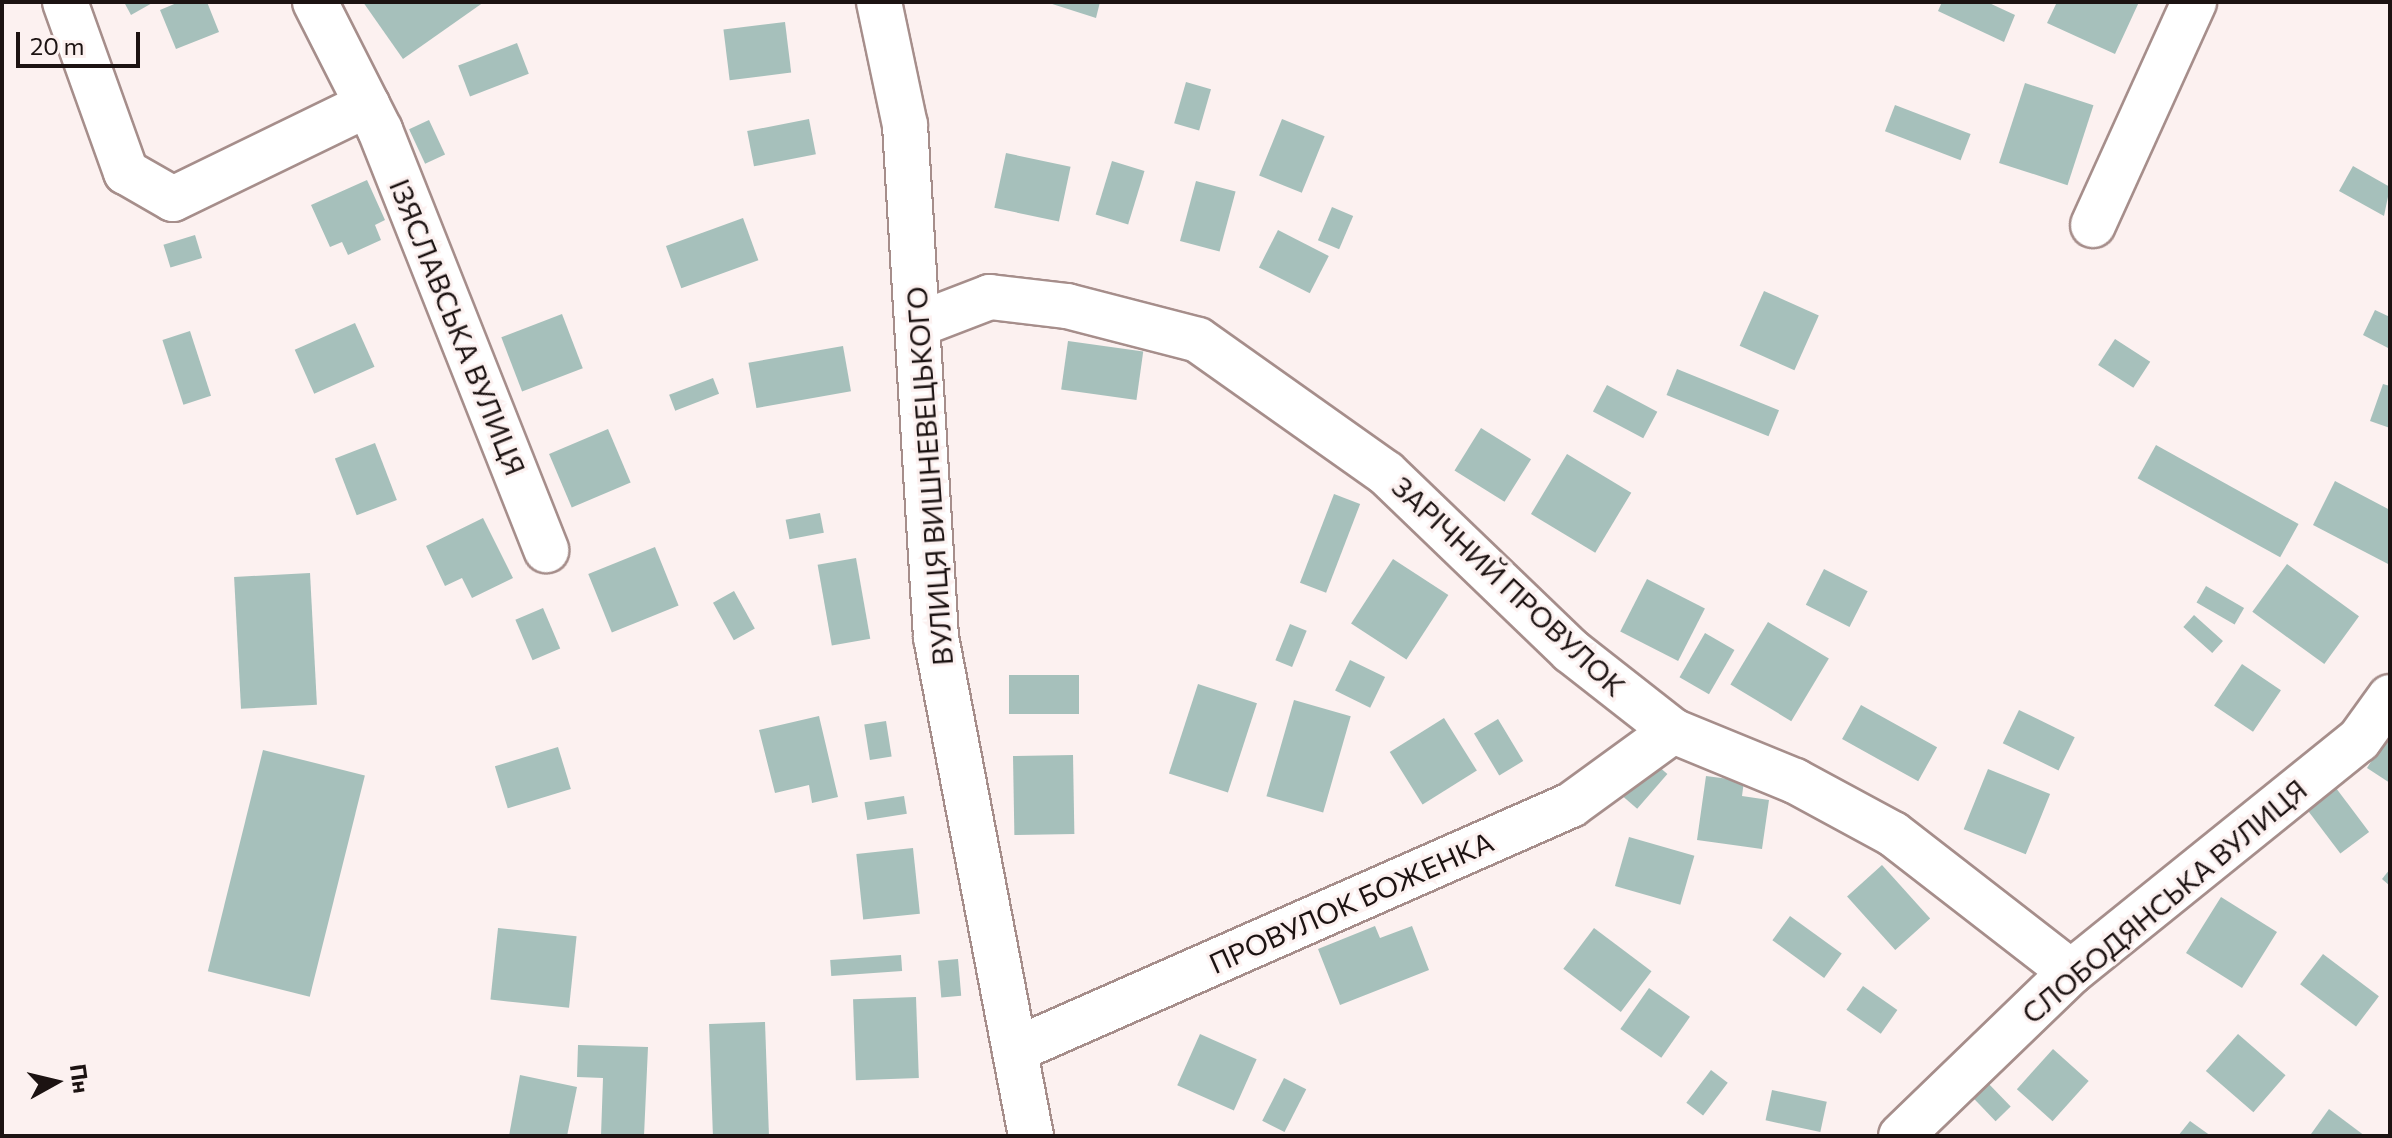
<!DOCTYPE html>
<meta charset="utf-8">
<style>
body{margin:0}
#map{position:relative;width:2392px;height:1138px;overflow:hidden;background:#fcf1f0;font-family:Commissioner,sans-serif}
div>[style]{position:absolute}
.building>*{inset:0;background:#a6c0bb;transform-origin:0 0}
.roads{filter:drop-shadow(2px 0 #a68e8b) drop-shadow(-2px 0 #a68e8b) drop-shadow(0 2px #a68e8b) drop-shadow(0 -2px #a68e8b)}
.street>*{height:44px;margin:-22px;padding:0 22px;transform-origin:22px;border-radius:22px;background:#fff}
span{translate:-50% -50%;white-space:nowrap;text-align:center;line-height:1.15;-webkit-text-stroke:6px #fcf1f0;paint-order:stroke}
.street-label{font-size:28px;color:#1c1312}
.frame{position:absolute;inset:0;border:4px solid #1c1312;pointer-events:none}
.north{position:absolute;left:16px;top:1042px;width:80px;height:80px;-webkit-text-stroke:6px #fcf1f0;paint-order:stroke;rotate:82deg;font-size:22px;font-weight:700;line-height:32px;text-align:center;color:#1c1312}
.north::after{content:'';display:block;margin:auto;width:28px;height:36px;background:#1c1312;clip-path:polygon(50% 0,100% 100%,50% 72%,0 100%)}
.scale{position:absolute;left:16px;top:32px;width:124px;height:36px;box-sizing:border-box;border:4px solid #1c1312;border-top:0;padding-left:10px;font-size:24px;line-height:28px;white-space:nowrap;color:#1c1312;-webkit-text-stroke:6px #fcf1f0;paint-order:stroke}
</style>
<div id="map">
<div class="building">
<div style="clip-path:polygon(124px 2px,154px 2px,131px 15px)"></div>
<div style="clip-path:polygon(179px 2px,207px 2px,219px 32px,176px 49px,160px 10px)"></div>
<div style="clip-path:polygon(363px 2px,484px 2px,403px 59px)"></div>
<div style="clip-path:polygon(1046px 2px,1100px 2px,1096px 18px)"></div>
<div style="clip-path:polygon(1942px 2px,1987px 2px,2015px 15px,2004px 42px,1938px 11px)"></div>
<div style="clip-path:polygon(2057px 2px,2139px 2px,2115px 54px,2047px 23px)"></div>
<div style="left:785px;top:22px;width:51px;height:62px;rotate:83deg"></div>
<div style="left:517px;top:43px;width:33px;height:63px;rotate:69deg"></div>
<div style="left:1186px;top:82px;width:26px;height:43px;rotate:16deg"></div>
<div style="left:2025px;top:83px;width:72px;height:84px;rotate:18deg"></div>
<div style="left:1895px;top:105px;width:81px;height:28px;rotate:21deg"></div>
<div style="left:809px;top:119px;width:36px;height:63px;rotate:79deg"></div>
<div style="left:1282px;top:119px;width:46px;height:61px;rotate:22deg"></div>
<div style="left:429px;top:120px;width:38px;height:22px;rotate:65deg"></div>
<div style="left:1006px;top:153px;width:66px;height:56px;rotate:12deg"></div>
<div style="left:1112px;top:161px;width:34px;height:56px;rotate:17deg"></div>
<div style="clip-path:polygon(2353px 166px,2390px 187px,2384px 216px,2339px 191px)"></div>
<div style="clip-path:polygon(367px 180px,385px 220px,375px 225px,381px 240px,348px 255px,342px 242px,330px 247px,311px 205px)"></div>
<div style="left:1196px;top:181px;width:41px;height:62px;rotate:15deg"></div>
<div style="left:1332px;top:207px;width:23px;height:36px;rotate:23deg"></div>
<div style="left:743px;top:218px;width:45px;height:82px;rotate:70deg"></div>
<div style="left:1278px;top:230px;width:57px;height:42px;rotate:27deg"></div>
<div style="left:195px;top:235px;width:24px;height:33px;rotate:73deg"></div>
<div style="left:1764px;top:291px;width:60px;height:60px;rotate:24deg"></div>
<div style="clip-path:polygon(2375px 310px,2390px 317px,2390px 349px,2363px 335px)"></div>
<div style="left:562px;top:314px;width:58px;height:65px;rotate:69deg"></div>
<div style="left:355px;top:323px;width:48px;height:66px;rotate:66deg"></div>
<div style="left:190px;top:331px;width:68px;height:29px;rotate:72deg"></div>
<div style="left:2115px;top:339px;width:42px;height:31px;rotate:33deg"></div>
<div style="left:1068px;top:341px;width:76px;height:49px;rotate:8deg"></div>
<div style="left:843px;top:346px;width:46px;height:96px;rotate:80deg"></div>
<div style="left:1677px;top:369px;width:110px;height:28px;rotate:22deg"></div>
<div style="left:713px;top:378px;width:17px;height:47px;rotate:69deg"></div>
<div style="clip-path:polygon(2383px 384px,2390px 386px,2390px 428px,2370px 421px)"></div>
<div style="left:1607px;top:385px;width:57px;height:30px;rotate:28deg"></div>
<div style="left:1481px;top:428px;width:59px;height:50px;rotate:32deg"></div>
<div style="left:608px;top:429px;width:58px;height:64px;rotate:67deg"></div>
<div style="left:375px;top:443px;width:61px;height:43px;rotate:69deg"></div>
<div style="left:2156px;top:445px;width:163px;height:38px;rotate:29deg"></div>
<div style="left:1567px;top:454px;width:75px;height:70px;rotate:31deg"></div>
<div style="clip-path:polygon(2335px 481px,2390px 510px,2390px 565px,2313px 525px)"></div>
<div style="left:1334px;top:494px;width:28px;height:95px;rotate:21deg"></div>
<div style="left:820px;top:513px;width:20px;height:35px;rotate:79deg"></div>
<div style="clip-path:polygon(483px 518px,513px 578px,472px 598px,462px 578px,445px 586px,426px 546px)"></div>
<div style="left:655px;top:547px;width:63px;height:72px;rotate:68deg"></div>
<div style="left:856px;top:558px;width:82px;height:39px;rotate:80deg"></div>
<div style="left:1393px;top:559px;width:66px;height:77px;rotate:33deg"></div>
<div style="left:2287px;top:564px;width:89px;height:59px;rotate:36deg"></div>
<div style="left:1824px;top:569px;width:49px;height:40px;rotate:27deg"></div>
<div style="left:310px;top:573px;width:132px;height:76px;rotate:87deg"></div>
<div style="left:1647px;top:579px;width:65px;height:59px;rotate:27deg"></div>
<div style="left:2206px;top:586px;width:44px;height:19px;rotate:30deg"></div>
<div style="left:734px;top:591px;width:43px;height:24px;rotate:61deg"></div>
<div style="left:543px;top:608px;width:44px;height:30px;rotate:67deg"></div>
<div style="left:2194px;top:615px;width:39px;height:16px;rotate:42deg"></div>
<div style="left:1768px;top:622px;width:71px;height:73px;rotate:31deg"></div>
<div style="left:1290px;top:624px;width:18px;height:39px;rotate:22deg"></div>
<div style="left:1705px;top:633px;width:34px;height:51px;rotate:30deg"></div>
<div style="left:1350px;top:660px;width:39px;height:34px;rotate:26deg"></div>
<div style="left:2242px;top:664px;width:47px;height:50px;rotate:34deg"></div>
<div style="left:1009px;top:675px;width:70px;height:39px"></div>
<div style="left:1198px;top:684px;width:62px;height:94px;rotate:18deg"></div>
<div style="left:1294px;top:700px;width:59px;height:100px;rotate:16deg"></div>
<div style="left:1861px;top:705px;width:87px;height:39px;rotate:29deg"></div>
<div style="left:2019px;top:710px;width:62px;height:37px;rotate:26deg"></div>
<div style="clip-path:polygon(819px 716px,838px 797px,812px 803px,809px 785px,775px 793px,759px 730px)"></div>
<div style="left:1444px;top:718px;width:62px;height:64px;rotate:58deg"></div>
<div style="left:1498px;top:719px;width:49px;height:28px;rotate:59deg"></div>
<div style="left:886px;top:721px;width:36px;height:22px;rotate:81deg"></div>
<div style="clip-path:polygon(2390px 731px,2390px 783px,2367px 768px)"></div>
<div style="left:558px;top:747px;width:44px;height:66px;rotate:73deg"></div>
<div style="left:263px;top:750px;width:105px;height:228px;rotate:14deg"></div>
<div style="left:1073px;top:755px;width:79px;height:60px;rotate:89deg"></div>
<div style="left:1650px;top:759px;width:23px;height:46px;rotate:41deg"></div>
<div style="left:1988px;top:769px;width:67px;height:65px;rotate:22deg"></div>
<div style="clip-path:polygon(1706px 776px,1744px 781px,1742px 796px,1769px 800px,1762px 849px,1697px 840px)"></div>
<div style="left:2336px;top:788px;width:55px;height:36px;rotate:53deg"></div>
<div style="left:904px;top:796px;width:18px;height:40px;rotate:81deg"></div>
<div style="left:1629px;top:837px;width:68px;height:51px;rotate:16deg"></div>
<div style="left:913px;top:848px;width:66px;height:57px;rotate:84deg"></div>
<div style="left:1882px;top:865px;width:72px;height:47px;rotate:48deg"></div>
<div style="clip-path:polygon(2390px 869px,2390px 886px,2382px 879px)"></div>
<div style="left:2221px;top:897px;width:66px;height:66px;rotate:32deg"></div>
<div style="left:1790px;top:916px;width:64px;height:30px;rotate:36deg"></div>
<div style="clip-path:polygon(1375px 926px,1380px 938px,1412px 926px,1429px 970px,1340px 1005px,1318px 949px)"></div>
<div style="left:498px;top:928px;width:79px;height:72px;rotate:6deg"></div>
<div style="left:1594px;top:928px;width:72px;height:51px;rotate:37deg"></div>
<div style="left:2323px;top:954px;width:70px;height:38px;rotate:37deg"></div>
<div style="left:901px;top:955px;width:16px;height:71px;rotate:86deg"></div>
<div style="left:958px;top:959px;width:37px;height:20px;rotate:85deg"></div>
<div style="left:1863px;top:986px;width:42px;height:29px;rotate:35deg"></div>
<div style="left:1649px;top:988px;width:50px;height:50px;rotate:35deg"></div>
<div style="left:916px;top:997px;width:81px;height:63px;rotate:88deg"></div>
<div style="left:765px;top:1022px;width:114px;height:56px;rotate:88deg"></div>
<div style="left:1200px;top:1034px;width:62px;height:56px;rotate:24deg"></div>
<div style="left:2238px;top:1034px;width:63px;height:49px;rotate:41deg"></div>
<div style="clip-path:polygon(578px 1045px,648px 1047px,644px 1136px,601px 1136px,603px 1078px,577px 1077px)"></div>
<div style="left:2053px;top:1049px;width:48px;height:54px;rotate:42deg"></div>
<div style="left:1711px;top:1070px;width:21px;height:41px;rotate:37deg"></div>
<div style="clip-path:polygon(520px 1075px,577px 1087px,567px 1136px,509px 1136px)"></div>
<div style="left:1284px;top:1078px;width:25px;height:48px;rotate:27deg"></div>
<div style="left:1985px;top:1080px;width:37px;height:21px;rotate:46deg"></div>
<div style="left:1772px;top:1090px;width:56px;height:31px;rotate:12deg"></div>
<div style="clip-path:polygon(2329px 1109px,2365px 1136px,2311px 1134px)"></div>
<div style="clip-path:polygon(2190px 1121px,2211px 1136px,2178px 1136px)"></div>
</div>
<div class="roads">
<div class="street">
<div style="left:65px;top:2px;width:181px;rotate:70.3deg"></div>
<div style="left:126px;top:172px;width:54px;rotate:29.9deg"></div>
<div style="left:173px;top:199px;width:216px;rotate:-25.9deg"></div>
<div style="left:315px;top:2px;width:144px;rotate:63.1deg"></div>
<div style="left:380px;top:130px;width:452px;rotate:68.4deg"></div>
<div style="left:879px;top:2px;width:126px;rotate:78.1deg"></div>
<div style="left:905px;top:125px;width:513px;rotate:86.54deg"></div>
<div style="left:936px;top:637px;width:508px;rotate:79.22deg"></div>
<div style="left:2093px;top:225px;width:245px;rotate:-65.6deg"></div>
<div style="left:917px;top:325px;width:78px;rotate:-21deg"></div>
<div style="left:990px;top:297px;width:78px;rotate:6.7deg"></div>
<div style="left:1067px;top:306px;width:135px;rotate:14.5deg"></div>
<div style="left:1198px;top:340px;width:230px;rotate:35.3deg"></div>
<div style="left:1386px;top:473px;width:257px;rotate:43.9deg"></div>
<div style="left:1571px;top:651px;width:130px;rotate:38.1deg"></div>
<div style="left:1673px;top:731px;width:132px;rotate:22.3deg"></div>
<div style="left:1795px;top:781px;width:111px;rotate:28.4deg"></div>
<div style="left:1893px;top:834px;width:225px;rotate:37.8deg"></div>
<div style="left:1015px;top:1050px;width:608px;rotate:-23.78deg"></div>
<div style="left:1571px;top:805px;width:126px;rotate:-36deg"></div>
<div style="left:1901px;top:1136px;width:236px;rotate:-44deg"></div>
<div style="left:2071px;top:972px;width:370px;rotate:-38.9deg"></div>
<div style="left:2359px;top:740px;width:53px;rotate:-54.2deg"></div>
</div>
</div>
<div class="street-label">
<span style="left:458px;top:327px;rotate:68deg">ІЗЯСЛАВСЬКА ВУЛИЦЯ</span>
<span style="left:929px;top:476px;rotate:-94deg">ВУЛИЦЯ ВИШНЕВЕЦЬКОГО</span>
<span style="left:1509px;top:586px;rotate:43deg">ЗАРІЧНИЙ ПРОВУЛОК</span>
<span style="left:2164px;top:901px;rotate:-40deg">СЛОБОДЯНСЬКА ВУЛИЦЯ</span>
<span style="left:1351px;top:902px;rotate:-24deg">ПРОВУЛОК БОЖЕНКА</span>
</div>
<div class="frame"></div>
<div class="north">Пн</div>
<div class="scale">20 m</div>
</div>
